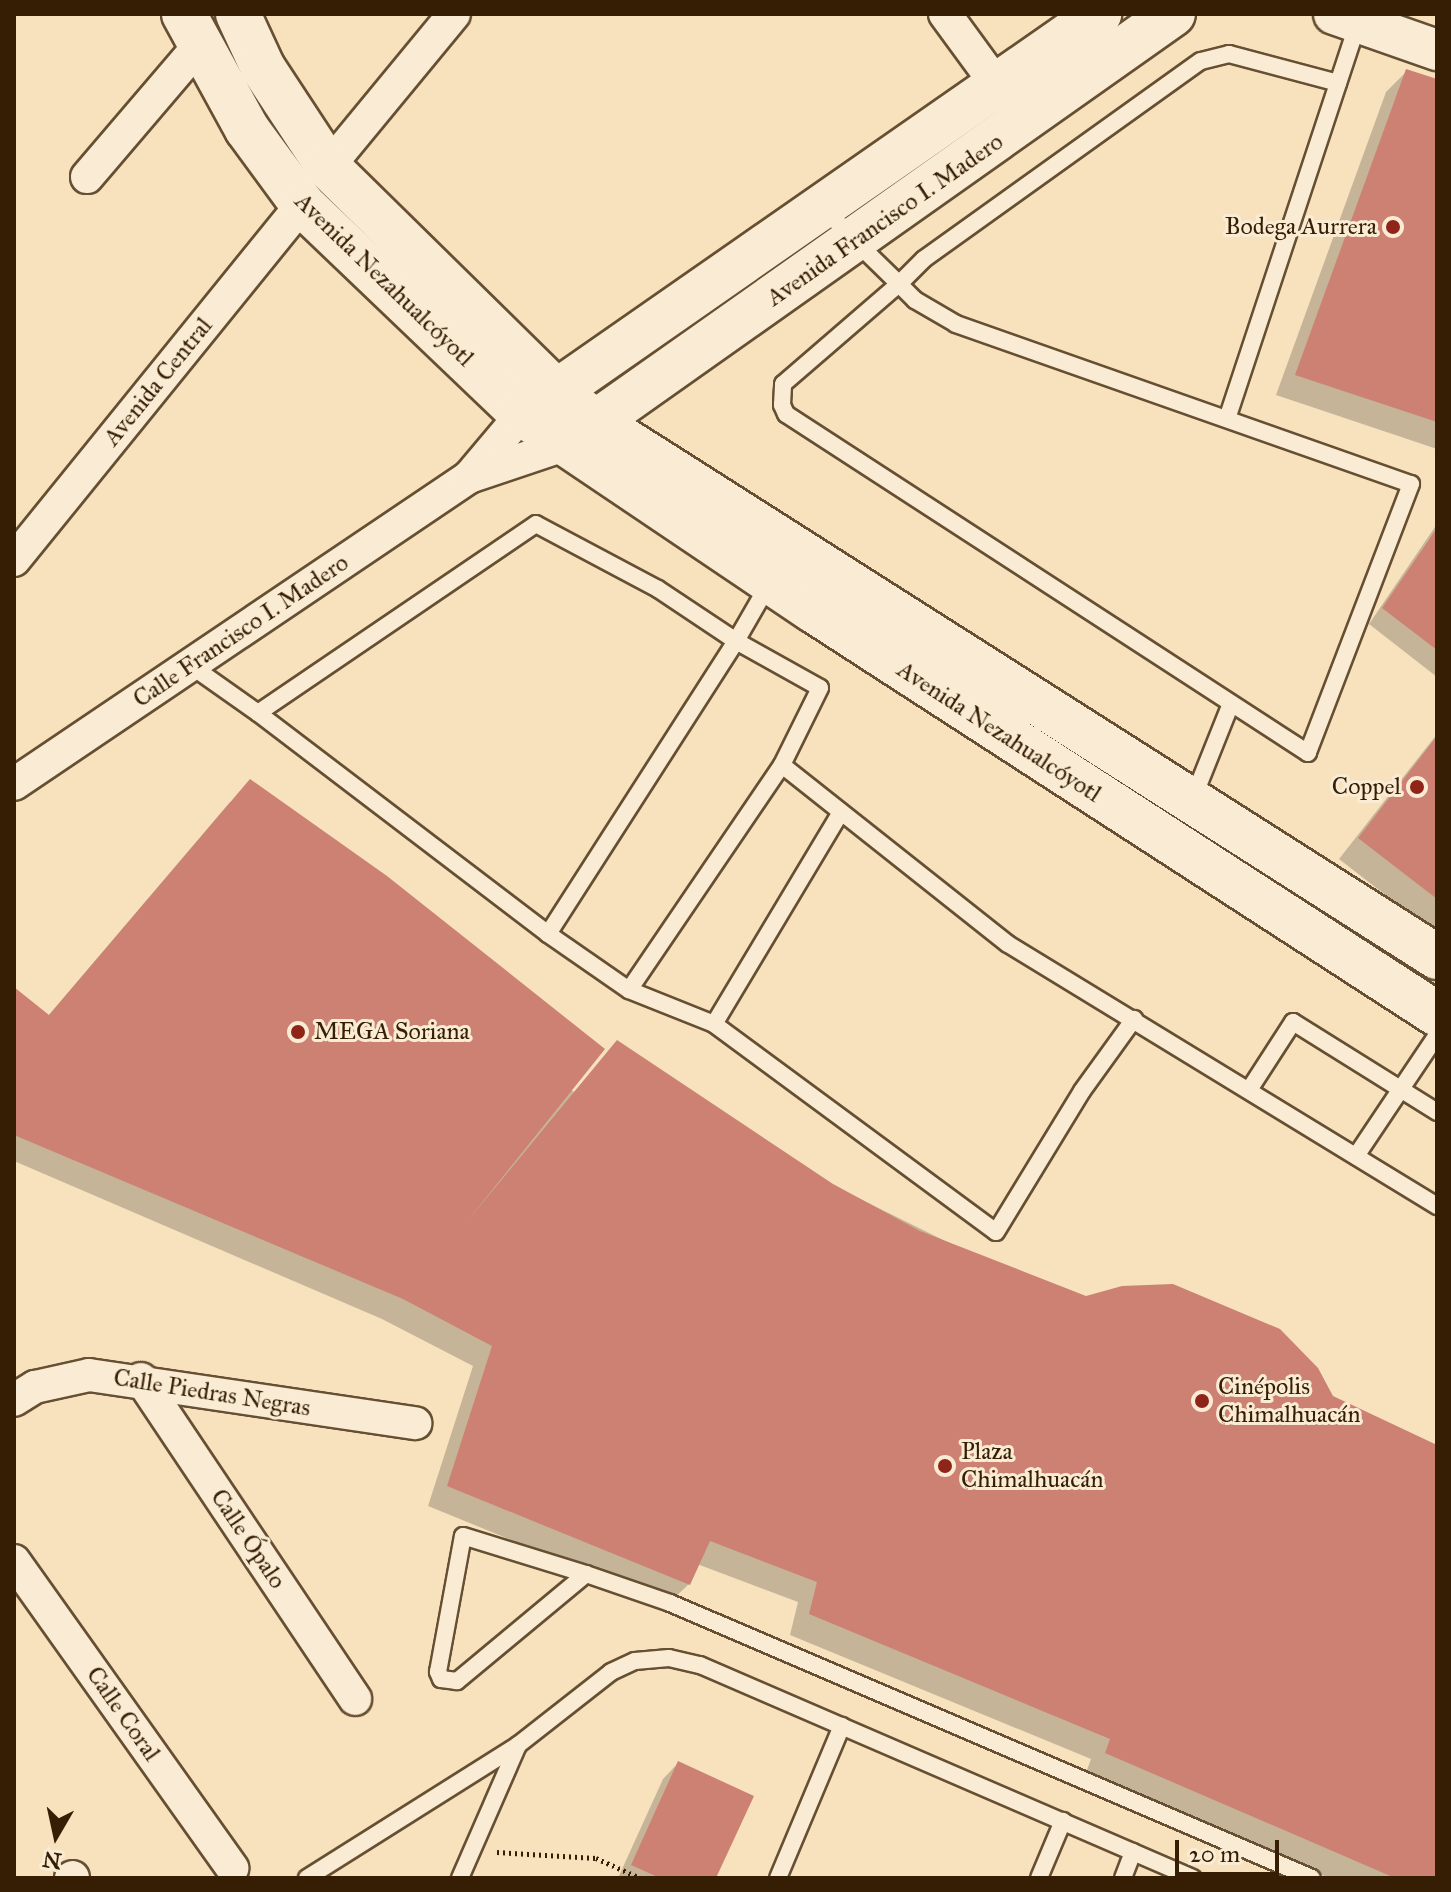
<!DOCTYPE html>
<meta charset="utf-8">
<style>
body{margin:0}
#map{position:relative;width:1451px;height:1892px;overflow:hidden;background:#f7e2bd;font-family:"IM FELL Great Primer",serif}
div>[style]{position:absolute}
.shadow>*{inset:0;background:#0003}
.building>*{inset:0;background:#cc8173}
.path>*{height:5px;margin-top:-2.5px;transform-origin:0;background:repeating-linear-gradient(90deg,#351e03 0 2px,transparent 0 6px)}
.roads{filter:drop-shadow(2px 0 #664f32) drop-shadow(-2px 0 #664f32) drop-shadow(0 2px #664f32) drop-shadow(0 -2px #664f32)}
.service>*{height:16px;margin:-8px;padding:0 8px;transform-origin:8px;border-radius:8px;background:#faecd4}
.minor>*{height:32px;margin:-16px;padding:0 16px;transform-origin:16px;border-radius:16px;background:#faecd4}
.tertiary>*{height:40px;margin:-20px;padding:0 20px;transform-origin:20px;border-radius:20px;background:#faecd4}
.secondary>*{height:44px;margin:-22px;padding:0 22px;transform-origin:22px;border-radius:22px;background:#faecd4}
.dots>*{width:22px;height:22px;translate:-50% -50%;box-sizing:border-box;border:4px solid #faecd4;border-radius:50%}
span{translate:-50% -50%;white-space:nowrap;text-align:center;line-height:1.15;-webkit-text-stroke:6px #faecd4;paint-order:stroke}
.street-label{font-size:24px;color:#351e03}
.poi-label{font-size:24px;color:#351e03}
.right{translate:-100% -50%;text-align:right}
.left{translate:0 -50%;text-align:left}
.frame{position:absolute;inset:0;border:16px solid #351e03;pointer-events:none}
.north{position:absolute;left:16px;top:1796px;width:80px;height:80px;-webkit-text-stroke:6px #faecd4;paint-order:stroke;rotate:189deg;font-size:22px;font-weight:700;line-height:32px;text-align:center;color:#351e03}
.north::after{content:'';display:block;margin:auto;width:28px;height:36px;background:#351e03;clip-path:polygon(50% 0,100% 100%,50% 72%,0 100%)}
.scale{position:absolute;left:1175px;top:1840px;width:104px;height:36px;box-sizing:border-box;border:4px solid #351e03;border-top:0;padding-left:10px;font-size:24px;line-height:28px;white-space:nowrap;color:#351e03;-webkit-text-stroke:6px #faecd4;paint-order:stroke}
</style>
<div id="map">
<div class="shadow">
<div style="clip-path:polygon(1407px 71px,1437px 81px,1437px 449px,1276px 395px,1386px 92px)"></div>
<div style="clip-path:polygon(1437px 524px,1437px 677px,1369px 624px)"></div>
<div style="clip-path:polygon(1437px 734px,1437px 935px,1339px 859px)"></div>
<div style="clip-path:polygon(230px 802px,574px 1092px,618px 1043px,832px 1185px,1006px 1271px,1331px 1397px,1437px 1448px,1437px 1878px,1329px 1878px,1086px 1773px,1091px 1759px,790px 1635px,798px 1602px,697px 1564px,689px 1584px,668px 1604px,428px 1506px,473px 1366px,382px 1319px,14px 1161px,14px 990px,48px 1016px)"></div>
<div style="clip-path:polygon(678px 1763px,714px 1878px,618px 1878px,663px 1779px)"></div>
</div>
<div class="building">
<div style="clip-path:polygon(1406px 69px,1437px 79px,1437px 422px,1295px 375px)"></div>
<div style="clip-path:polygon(1437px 528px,1437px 650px,1382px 608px)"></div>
<div style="clip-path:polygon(1437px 736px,1437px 899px,1358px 838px)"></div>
<div style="clip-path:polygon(250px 779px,387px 876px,605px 1049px,465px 1224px,617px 1040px,833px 1184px,920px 1231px,1086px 1296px,1122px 1286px,1173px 1284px,1280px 1329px,1318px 1368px,1333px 1396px,1437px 1445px,1437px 1878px,1395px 1878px,1105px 1753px,1110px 1739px,809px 1614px,817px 1582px,710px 1541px,690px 1585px,447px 1486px,492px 1346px,403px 1299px,14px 1135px,14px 987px,49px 1015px)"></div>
<div style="clip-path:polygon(678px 1761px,754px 1796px,716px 1878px,660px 1878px,631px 1865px)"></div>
</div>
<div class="path">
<div style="left:497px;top:1852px;width:99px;rotate:3.5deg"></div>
<div style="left:596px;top:1858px;width:48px;rotate:24.4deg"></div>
<div style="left:728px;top:1878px;width:1px"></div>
</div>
<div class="roads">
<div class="service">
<div style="left:824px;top:208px;width:45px;rotate:46.8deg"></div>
<div style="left:855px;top:241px;width:62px;rotate:44.3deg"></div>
<div style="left:899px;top:284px;width:23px;rotate:45deg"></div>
<div style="left:915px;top:300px;width:48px;rotate:30.3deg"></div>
<div style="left:956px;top:324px;width:482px;rotate:19.4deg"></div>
<div style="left:1411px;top:484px;width:288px;rotate:111deg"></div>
<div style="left:1308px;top:753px;width:622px;rotate:-147deg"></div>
<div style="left:786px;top:414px;width:10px;rotate:-114deg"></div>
<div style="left:782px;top:405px;width:21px;rotate:-87deg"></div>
<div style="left:783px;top:384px;width:153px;rotate:-40.8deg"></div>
<div style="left:899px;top:284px;width:35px;rotate:-45deg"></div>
<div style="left:924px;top:259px;width:340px;rotate:-35.6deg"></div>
<div style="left:1201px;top:61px;width:29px;rotate:-14deg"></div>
<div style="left:1229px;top:54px;width:113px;rotate:14.9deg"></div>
<div style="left:1227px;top:419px;width:418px;rotate:-71.7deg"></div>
<div style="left:770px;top:582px;width:68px;rotate:120deg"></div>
<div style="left:736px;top:641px;width:96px;rotate:29.2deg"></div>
<div style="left:820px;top:688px;width:86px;rotate:116.3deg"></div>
<div style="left:782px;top:765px;width:288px;rotate:38.4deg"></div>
<div style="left:1008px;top:944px;width:503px;rotate:31.41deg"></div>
<div style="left:190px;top:665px;width:83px;rotate:35.2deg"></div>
<div style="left:1192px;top:801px;width:102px;rotate:-68.2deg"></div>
<div style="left:841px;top:812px;width:247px;rotate:120.9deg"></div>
<div style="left:714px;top:1024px;width:350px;rotate:36.4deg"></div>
<div style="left:996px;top:1232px;width:165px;rotate:-58.6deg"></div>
<div style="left:1082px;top:1091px;width:89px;rotate:-54.2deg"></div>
<div style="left:548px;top:934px;width:348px;rotate:-57.3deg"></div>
<div style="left:736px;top:641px;width:94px;rotate:-146.3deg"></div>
<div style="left:658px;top:589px;width:138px;rotate:-152deg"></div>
<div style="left:536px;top:524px;width:336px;rotate:145.8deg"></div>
<div style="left:258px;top:713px;width:365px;rotate:37.3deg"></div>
<div style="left:548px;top:934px;width:98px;rotate:34.7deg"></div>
<div style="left:629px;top:990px;width:272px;rotate:-55.8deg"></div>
<div style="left:629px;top:990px;width:92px;rotate:21.8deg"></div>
<div style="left:1249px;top:1090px;width:81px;rotate:-57.1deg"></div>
<div style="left:1293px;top:1022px;width:170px;rotate:32deg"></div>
<div style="left:1356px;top:1156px;width:146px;rotate:-56.2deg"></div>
<div style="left:586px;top:1574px;width:168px;rotate:140.3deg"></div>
<div style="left:457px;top:1681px;width:16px;rotate:-173deg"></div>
<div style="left:441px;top:1679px;width:8px;rotate:-113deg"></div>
<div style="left:438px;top:1672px;width:138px;rotate:-79.6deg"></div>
<div style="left:463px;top:1536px;width:129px;rotate:17.2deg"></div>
<div style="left:586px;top:1574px;width:89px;rotate:19deg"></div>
<div style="left:670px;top:1603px;width:698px;rotate:23.19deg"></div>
<div style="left:307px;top:1878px;width:249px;rotate:-32.2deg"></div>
<div style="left:518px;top:1745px;width:118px;rotate:-38.1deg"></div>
<div style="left:611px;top:1672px;width:26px;rotate:-25deg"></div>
<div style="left:635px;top:1661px;width:34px;rotate:-5deg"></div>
<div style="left:669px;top:1658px;width:32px;rotate:13deg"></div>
<div style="left:700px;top:1665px;width:537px;rotate:23.37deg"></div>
<div style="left:460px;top:1878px;width:145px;rotate:-66.4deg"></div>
<div style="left:778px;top:1878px;width:165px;rotate:-67.2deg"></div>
<div style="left:1039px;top:1878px;width:62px;rotate:-67.2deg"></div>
<div style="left:1123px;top:1878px;width:28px;rotate:-69deg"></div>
</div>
<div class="minor">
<div style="left:945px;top:14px;width:107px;rotate:53.8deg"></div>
<div style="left:328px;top:167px;width:198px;rotate:-50.5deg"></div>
<div style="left:87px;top:177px;width:172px;rotate:-49.5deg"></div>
<div style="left:469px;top:477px;width:82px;rotate:-49.9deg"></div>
<div style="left:14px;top:560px;width:458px;rotate:-51deg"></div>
<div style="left:14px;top:784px;width:549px;rotate:-34.01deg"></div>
<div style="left:469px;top:477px;width:100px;rotate:-18.6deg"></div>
<div style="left:141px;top:1379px;width:385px;rotate:56.2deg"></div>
<div style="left:14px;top:1400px;width:25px;rotate:-32deg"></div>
<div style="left:35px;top:1387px;width:55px;rotate:-12.5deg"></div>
<div style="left:89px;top:1375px;width:330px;rotate:8.4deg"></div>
<div style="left:14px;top:1561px;width:377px;rotate:54.6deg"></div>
<div style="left:71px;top:1878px;width:2px;rotate:-27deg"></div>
</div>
<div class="tertiary">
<div style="left:1334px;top:14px;width:109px;rotate:19.3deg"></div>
</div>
<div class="secondary">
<div style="left:184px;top:14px;width:131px;rotate:61.3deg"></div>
<div style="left:247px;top:129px;width:93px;rotate:53.7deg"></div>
<div style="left:302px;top:204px;width:304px;rotate:43.7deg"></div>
<div style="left:522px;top:414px;width:351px;rotate:34deg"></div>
<div style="left:813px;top:610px;width:743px;rotate:32.92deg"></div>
<div style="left:238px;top:14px;width:60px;rotate:65.2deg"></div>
<div style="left:263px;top:68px;width:118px;rotate:56.7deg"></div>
<div style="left:328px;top:167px;width:322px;rotate:44.5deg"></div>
<div style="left:558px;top:393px;width:48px;rotate:37.3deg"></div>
<div style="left:596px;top:422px;width:997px;rotate:32.46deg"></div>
<div style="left:533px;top:408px;width:690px;rotate:-34.84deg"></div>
<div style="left:576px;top:436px;width:731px;rotate:-35.26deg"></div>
</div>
</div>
<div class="dots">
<div style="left:1393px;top:227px;background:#8f2418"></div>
<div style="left:1417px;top:787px;background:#8f2418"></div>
<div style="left:298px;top:1032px;background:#8f2418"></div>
<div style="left:1202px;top:1401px;background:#8f2418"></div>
<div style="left:945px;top:1466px;background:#8f2418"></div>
</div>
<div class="street-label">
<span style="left:885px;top:220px;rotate:-35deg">Avenida Francisco I. Madero</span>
<span style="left:384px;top:280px;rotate:44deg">Avenida Nezahualcóyotl</span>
<span style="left:158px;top:382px;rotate:-51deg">Avenida Central</span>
<span style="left:241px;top:631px;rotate:-34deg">Calle Francisco I. Madero</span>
<span style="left:999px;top:732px;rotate:33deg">Avenida Nezahualcóyotl</span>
<span style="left:212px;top:1393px;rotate:9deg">Calle Piedras Negras</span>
<span style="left:248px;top:1539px;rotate:56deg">Calle Ópalo</span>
<span style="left:123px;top:1714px;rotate:55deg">Calle Coral</span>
</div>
<div class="poi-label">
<span class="right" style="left:1377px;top:227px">Bodega Aurrera</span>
<span class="right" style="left:1401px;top:787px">Coppel</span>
<span class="left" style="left:314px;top:1032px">MEGA Soriana</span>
<span class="left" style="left:1218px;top:1401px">Cinépolis<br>Chimalhuacán</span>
<span class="left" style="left:961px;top:1466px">Plaza<br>Chimalhuacán</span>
</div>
<div class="frame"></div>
<div class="north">N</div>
<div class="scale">20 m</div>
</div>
